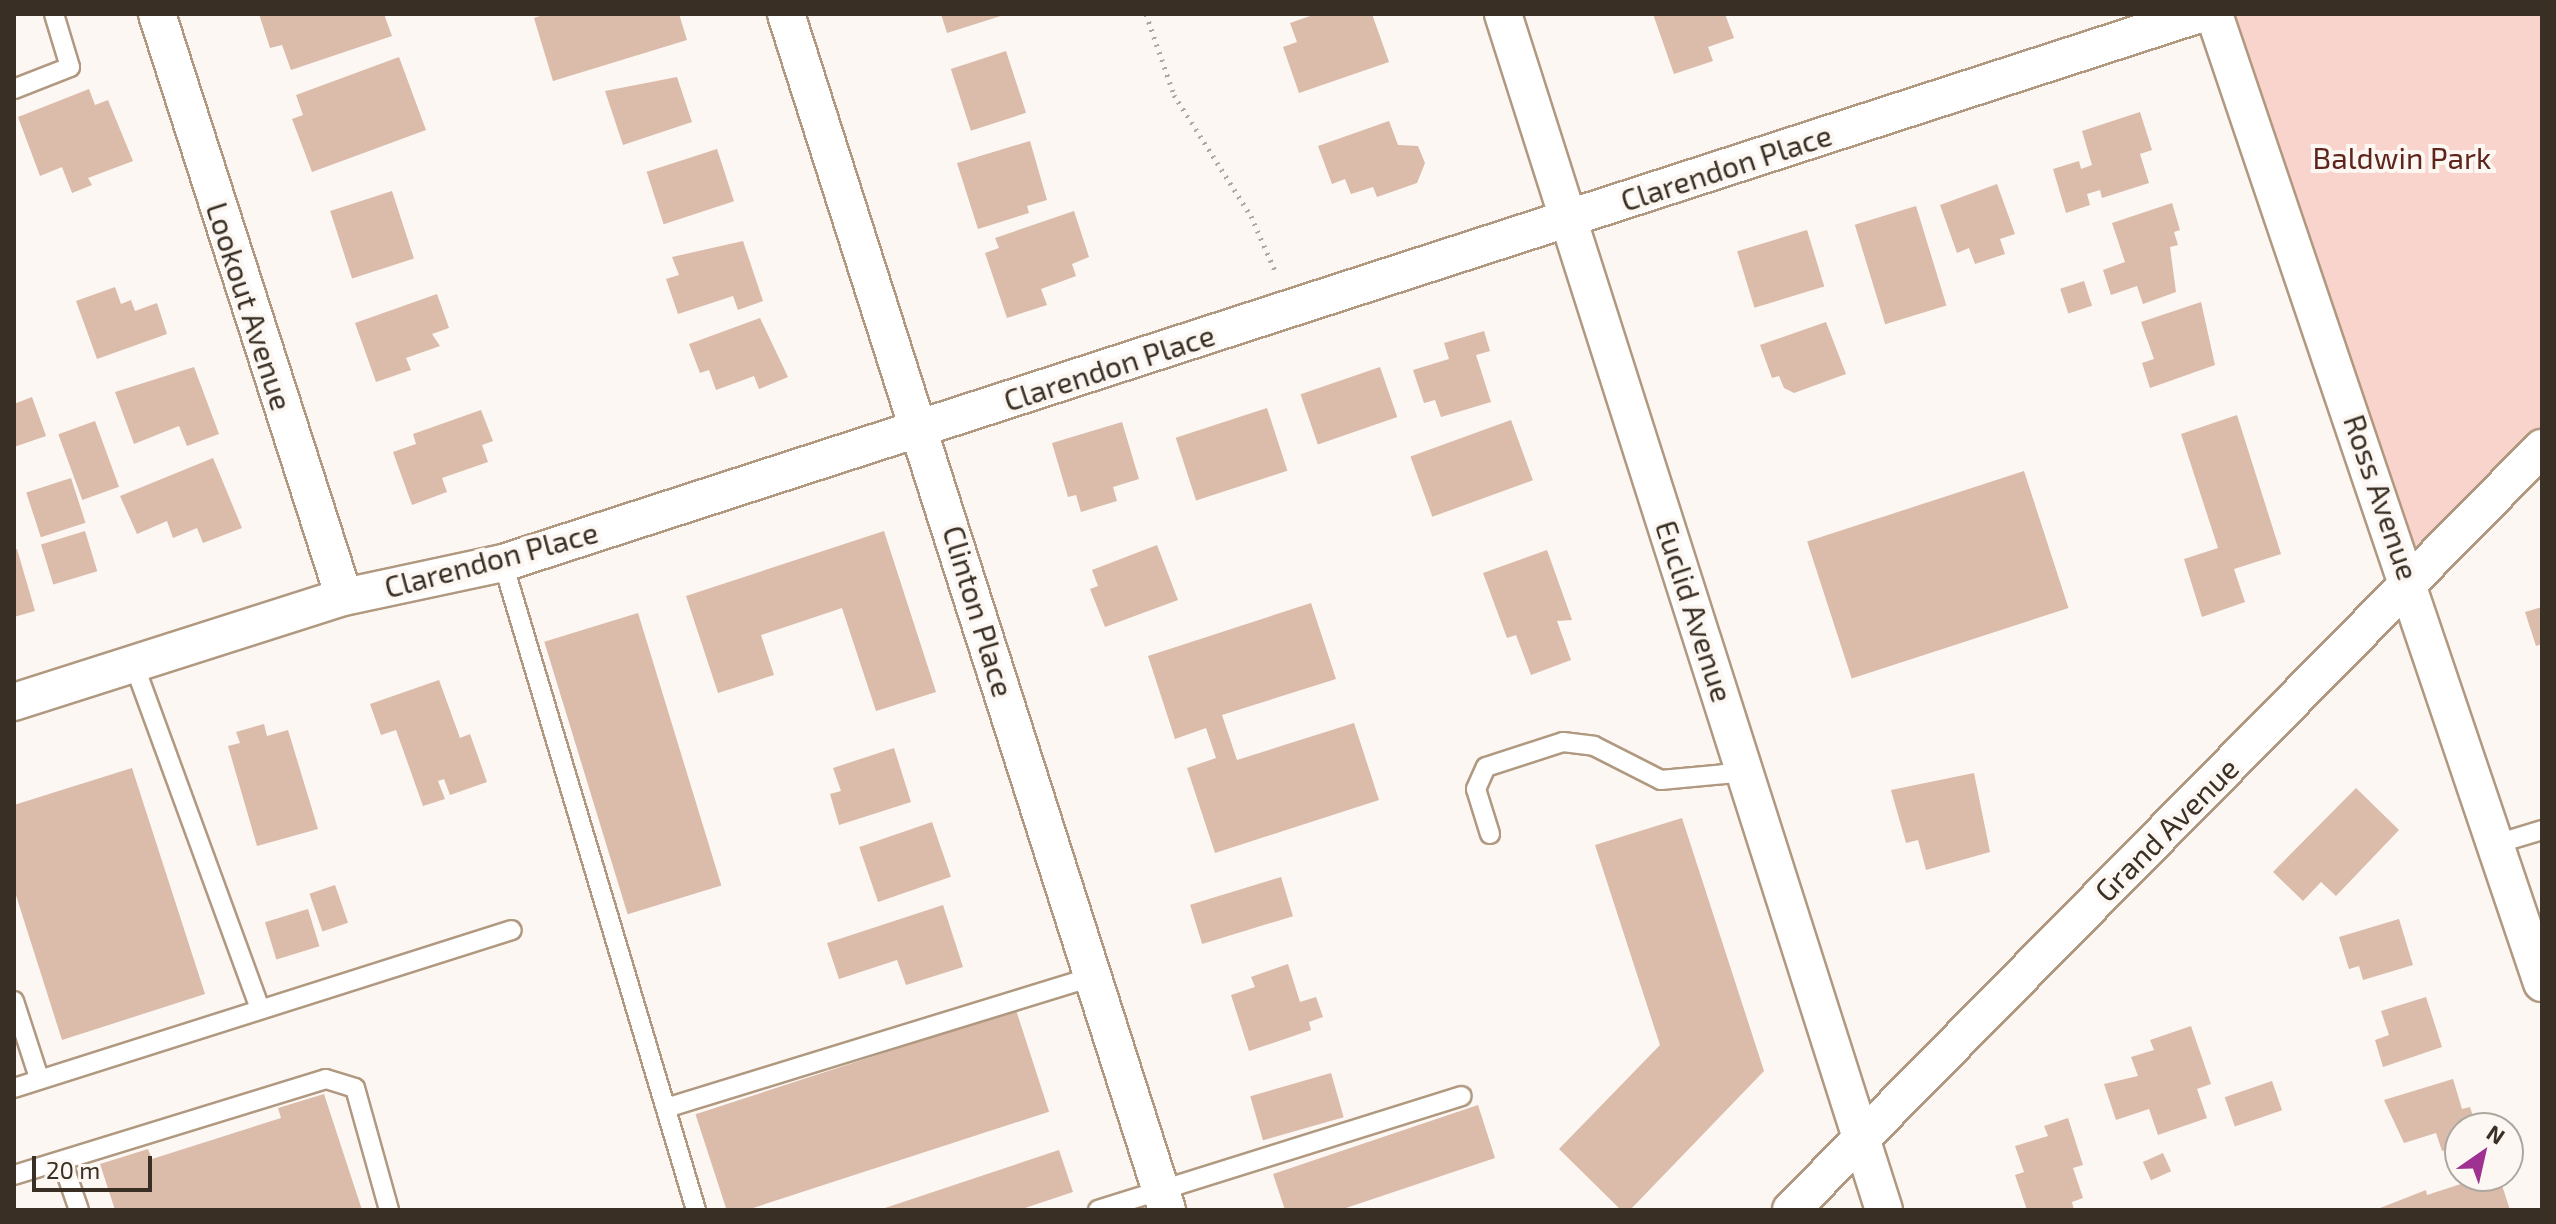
<!DOCTYPE html>
<style>
body{margin:0}
#map{position:relative;width:2556px;height:1224px;overflow:hidden;background:#fcf7f2;font-family:"Exo 2",sans-serif}
div>[style]{position:absolute}
.green>*{inset:0;background:#f9d4cd}
.building>*{inset:0;background:#dbbba9;transform-origin:0 0}
.path>*{height:5px;margin-top:-2.5px;transform-origin:0;background:repeating-linear-gradient(90deg,#afa8a2 0 2px,transparent 0 8px)}
.roads{filter:drop-shadow(2px 0 #b09980) drop-shadow(-2px 0 #b09980) drop-shadow(0 2px #b09980) drop-shadow(0 -2px #b09980)}
.lane>*{height:18px;margin:-9px;padding:0 9px;transform-origin:9px;border-radius:9px;background:#fff}
.street>*{height:36px;margin:-18px;padding:0 18px;transform-origin:18px;border-radius:18px;background:#fff}
span{translate:-50% -50%;white-space:nowrap;text-align:center;line-height:1.15;-webkit-text-stroke:8px #fcf7f2;paint-order:stroke}
.park-label{font-size:30px;color:#5e251c}
.street-label{font-size:30px;color:#392f25}
.frame{position:absolute;inset:0;border:16px solid #392f25;pointer-events:none}
.north{position:absolute;left:2444px;top:1112px;width:80px;height:80px;box-sizing:border-box;background:#fcf7f2;border:2px solid #aea7a0;border-radius:50%;rotate:34deg;font-size:22px;font-weight:700;line-height:32px;text-align:center;color:#392f25}
.north::after{content:'';display:block;margin:auto;width:28px;height:36px;background:#9e3191;clip-path:polygon(50% 0,100% 100%,50% 72%,0 100%)}
.scale{position:absolute;left:32px;top:1156px;width:120px;height:36px;box-sizing:border-box;border:4px solid #392f25;border-top:0;padding-left:10px;font-size:24px;line-height:28px;white-space:nowrap;color:#392f25;-webkit-text-stroke:6px #fcf7f2;paint-order:stroke}
</style>
<div id="map">
<div class="green">
<div style="clip-path:polygon(2200px 14px,2542px 14px,2542px 448px,2411px 581px)"></div>
</div>
<div class="building">
<div style="clip-path:polygon(259px 14px,384px 14px,392px 36px,291px 70px,282px 45px,270px 48px)"></div>
<div style="clip-path:polygon(546px 14px,679px 14px,687px 40px,553px 81px,534px 18px)"></div>
<div style="clip-path:polygon(941px 14px,1004px 14px,1004px 15px,947px 33px)"></div>
<div style="clip-path:polygon(1316px 14px,1372px 14px,1389px 62px,1299px 93px,1283px 47px,1297px 42px,1290px 23px)"></div>
<div style="clip-path:polygon(1653px 14px,1725px 14px,1734px 38px,1708px 47px,1713px 61px,1674px 74px)"></div>
<div style="left:1006px;top:51px;width:65px;height:58px;rotate:72deg"></div>
<div style="clip-path:polygon(399px 57px,426px 130px,312px 172px,292px 119px,303px 115px,296px 95px)"></div>
<div style="clip-path:polygon(677px 77px,692px 122px,623px 145px,605px 91px)"></div>
<div style="clip-path:polygon(89px 89px,95px 105px,108px 100px,133px 161px,88px 178px,92px 185px,72px 193px,62px 167px,40px 176px,18px 117px)"></div>
<div style="clip-path:polygon(2140px 112px,2152px 150px,2140px 154px,2149px 183px,2102px 198px,2100px 190px,2087px 194px,2090px 205px,2066px 213px,2053px 169px,2079px 161px,2081px 169px,2092px 165px,2082px 131px)"></div>
<div style="clip-path:polygon(1389px 121px,1398px 145px,1418px 146px,1425px 163px,1417px 183px,1377px 197px,1373px 187px,1351px 194px,1345px 179px,1332px 184px,1318px 146px)"></div>
<div style="clip-path:polygon(1030px 141px,1047px 200px,1027px 206px,1029px 213px,978px 229px,957px 163px)"></div>
<div style="left:717px;top:149px;width:55px;height:74px;rotate:72deg"></div>
<div style="clip-path:polygon(1997px 184px,2015px 234px,2000px 239px,2005px 254px,1975px 264px,1969px 248px,1957px 253px,1940px 205px)"></div>
<div style="left:392px;top:191px;width:71px;height:65px;rotate:72deg"></div>
<div style="clip-path:polygon(2172px 203px,2180px 230px,2174px 232px,2178px 245px,2170px 247px,2176px 292px,2143px 304px,2137px 286px,2111px 295px,2103px 270px,2125px 262px,2112px 223px)"></div>
<div style="left:1916px;top:206px;width:104px;height:64px;rotate:73deg"></div>
<div style="clip-path:polygon(1074px 211px,1089px 257px,1072px 264px,1076px 276px,1041px 289px,1047px 305px,1007px 318px,985px 253px,999px 248px,995px 238px)"></div>
<div style="left:1807px;top:230px;width:59px;height:73px;rotate:73deg"></div>
<div style="clip-path:polygon(743px 241px,763px 301px,738px 310px,733px 296px,678px 314px,666px 279px,679px 275px,672px 257px)"></div>
<div style="left:2084px;top:281px;width:26px;height:25px;rotate:72deg"></div>
<div style="clip-path:polygon(115px 287px,121px 304px,131px 300px,135px 311px,157px 303px,167px 334px,97px 359px,76px 301px)"></div>
<div style="clip-path:polygon(437px 294px,449px 328px,432px 334px,440px 346px,406px 358px,411px 370px,376px 382px,355px 323px)"></div>
<div style="clip-path:polygon(2201px 302px,2215px 365px,2150px 388px,2142px 363px,2154px 359px,2141px 322px)"></div>
<div style="clip-path:polygon(760px 318px,788px 377px,759px 389px,754px 376px,716px 390px,709px 370px,700px 373px,689px 344px)"></div>
<div style="clip-path:polygon(1826px 322px,1846px 374px,1794px 393px,1784px 388px,1779px 376px,1772px 378px,1760px 345px)"></div>
<div style="clip-path:polygon(1484px 331px,1490px 351px,1476px 355px,1491px 402px,1441px 417px,1435px 400px,1424px 403px,1413px 370px,1449px 359px,1444px 343px)"></div>
<div style="clip-path:polygon(194px 367px,219px 434px,187px 446px,179px 426px,134px 444px,115px 392px)"></div>
<div style="left:1380px;top:367px;width:53px;height:84px;rotate:71deg"></div>
<div style="clip-path:polygon(32px 397px,46px 436px,14px 447px,14px 404px)"></div>
<div style="left:1267px;top:408px;width:66px;height:96px;rotate:72deg"></div>
<div style="clip-path:polygon(481px 410px,493px 441px,482px 445px,488px 462px,442px 478px,447px 492px,412px 505px,393px 452px,416px 444px,413px 434px)"></div>
<div style="clip-path:polygon(2237px 415px,2281px 554px,2234px 569px,2245px 602px,2202px 617px,2184px 559px,2218px 548px,2181px 434px)"></div>
<div style="left:1511px;top:420px;width:64px;height:107px;rotate:70deg"></div>
<div style="left:95px;top:421px;width:70px;height:39px;rotate:70deg"></div>
<div style="clip-path:polygon(1122px 422px,1139px 479px,1113px 487px,1117px 501px,1081px 512px,1076px 495px,1068px 497px,1052px 443px)"></div>
<div style="clip-path:polygon(213px 458px,242px 528px,203px 543px,197px 528px,173px 538px,167px 521px,137px 534px,120px 496px)"></div>
<div style="left:2024px;top:471px;width:144px;height:228px;rotate:72deg"></div>
<div style="left:71px;top:478px;width:47px;height:47px;rotate:72deg"></div>
<div style="left:85px;top:531px;width:42px;height:46px;rotate:73deg"></div>
<div style="clip-path:polygon(884px 531px,936px 692px,876px 711px,842px 608px,761px 635px,774px 675px,718px 693px,686px 596px)"></div>
<div style="clip-path:polygon(1157px 545px,1178px 600px,1105px 627px,1090px 589px,1098px 586px,1092px 570px)"></div>
<div style="clip-path:polygon(17px 549px,35px 611px,14px 617px,14px 550px)"></div>
<div style="clip-path:polygon(1547px 550px,1572px 620px,1557px 621px,1571px 660px,1531px 675px,1516px 635px,1507px 638px,1483px 573px)"></div>
<div style="clip-path:polygon(1311px 603px,1336px 679px,1222px 715px,1237px 760px,1354px 723px,1379px 800px,1215px 853px,1187px 768px,1216px 758px,1206px 728px,1175px 739px,1148px 656px)"></div>
<div style="clip-path:polygon(2542px 607px,2542px 644px,2536px 646px,2525px 612px)"></div>
<div style="left:638px;top:613px;width:285px;height:98px;rotate:73deg"></div>
<div style="clip-path:polygon(439px 680px,460px 738px,470px 734px,487px 782px,450px 795px,444px 779px,438px 781px,445px 799px,423px 806px,396px 730px,381px 735px,370px 704px)"></div>
<div style="clip-path:polygon(264px 724px,267px 736px,288px 730px,318px 829px,257px 846px,228px 746px,240px 743px,236px 732px)"></div>
<div style="clip-path:polygon(894px 748px,911px 802px,839px 825px,830px 794px,841px 791px,833px 768px)"></div>
<div style="clip-path:polygon(132px 768px,205px 994px,62px 1040px,14px 889px,14px 805px)"></div>
<div style="clip-path:polygon(1974px 773px,1990px 852px,1926px 870px,1918px 840px,1906px 843px,1891px 790px)"></div>
<div style="clip-path:polygon(2356px 788px,2399px 830px,2336px 896px,2321px 882px,2303px 901px,2273px 872px)"></div>
<div style="clip-path:polygon(1682px 818px,1764px 1071px,1630px 1210px,1621px 1210px,1559px 1149px,1660px 1045px,1595px 845px)"></div>
<div style="left:932px;top:822px;width:58px;height:77px;rotate:71deg"></div>
<div style="left:1281px;top:877px;width:41px;height:95px;rotate:73deg"></div>
<div style="left:335px;top:885px;width:40px;height:27px;rotate:71deg"></div>
<div style="clip-path:polygon(943px 905px,963px 967px,906px 985px,897px 960px,839px 979px,827px 943px)"></div>
<div style="left:308px;top:909px;width:39px;height:45px;rotate:73deg"></div>
<div style="clip-path:polygon(2399px 919px,2413px 965px,2363px 980px,2359px 966px,2349px 969px,2339px 937px)"></div>
<div style="clip-path:polygon(1288px 964px,1300px 1002px,1316px 997px,1323px 1017px,1309px 1022px,1311px 1030px,1249px 1051px,1231px 995px,1255px 987px,1251px 977px)"></div>
<div style="clip-path:polygon(2426px 997px,2442px 1047px,2383px 1067px,2375px 1040px,2389px 1035px,2381px 1011px)"></div>
<div style="left:1016px;top:1010px;width:107px;height:337px;rotate:72deg"></div>
<div style="clip-path:polygon(2191px 1026px,2211px 1084px,2197px 1089px,2207px 1118px,2158px 1135px,2149px 1109px,2116px 1120px,2104px 1084px,2138px 1076px,2131px 1057px,2154px 1050px,2150px 1040px)"></div>
<div style="left:1331px;top:1073px;width:46px;height:84px;rotate:74deg"></div>
<div style="clip-path:polygon(2453px 1079px,2462px 1109px,2470px 1107px,2477px 1128px,2460px 1128px,2460px 1146px,2442px 1151px,2436px 1133px,2404px 1143px,2384px 1100px)"></div>
<div style="left:2272px;top:1081px;width:31px;height:50px;rotate:71deg"></div>
<div style="clip-path:polygon(324px 1094px,362px 1210px,115px 1210px,100px 1164px,148px 1149px,152px 1159px,281px 1118px,278px 1108px)"></div>
<div style="clip-path:polygon(1478px 1105px,1495px 1158px,1340px 1210px,1285px 1210px,1273px 1174px)"></div>
<div style="clip-path:polygon(2068px 1118px,2083px 1165px,2073px 1168px,2083px 1198px,2072px 1202px,2074px 1210px,2027px 1210px,2015px 1175px,2024px 1172px,2015px 1146px,2048px 1136px,2044px 1126px)"></div>
<div style="clip-path:polygon(1059px 1150px,1073px 1192px,1019px 1210px,879px 1210px)"></div>
<div style="left:2163px;top:1153px;width:20px;height:22px;rotate:66deg"></div>
<div style="clip-path:polygon(2465px 1176px,2499px 1176px,2510px 1210px,2375px 1210px,2426px 1190px,2427px 1195px,2467px 1182px)"></div>
</div>
<div class="path">
<div style="left:1146px;top:14px;width:86px;rotate:70.9deg"></div>
<div style="left:1174px;top:95px;width:143px;rotate:57.5deg"></div>
<div style="left:1251px;top:216px;width:62px;rotate:66.3deg"></div>
</div>
<div class="roads">
<div class="lane">
<div style="left:14px;top:89px;width:60px;rotate:-21.4deg"></div>
<div style="left:70px;top:67px;width:55px;rotate:-106.8deg"></div>
<div style="left:503px;top:563px;width:675px;rotate:73.39deg"></div>
<div style="left:135px;top:667px;width:364px;rotate:69.9deg"></div>
<div style="left:1490px;top:834px;width:47px;rotate:-107.3deg"></div>
<div style="left:1476px;top:789px;width:24px;rotate:-66deg"></div>
<div style="left:1486px;top:767px;width:81px;rotate:-18deg"></div>
<div style="left:1563px;top:742px;width:31px;rotate:7deg"></div>
<div style="left:1594px;top:746px;width:75px;rotate:26.9deg"></div>
<div style="left:1661px;top:780px;width:85px;rotate:-5.4deg"></div>
<div style="left:2496px;top:844px;width:48px;rotate:-16.9deg"></div>
<div style="left:14px;top:1001px;width:81px;rotate:72deg"></div>
<div style="left:14px;top:1088px;width:522px;rotate:-17.6deg"></div>
<div style="left:666px;top:1108px;width:448px;rotate:-17.1deg"></div>
<div style="left:62px;top:1161px;width:52px;rotate:70.9deg"></div>
<div style="left:14px;top:1175px;width:326px;rotate:-17.1deg"></div>
<div style="left:326px;top:1079px;width:30px;rotate:17deg"></div>
<div style="left:355px;top:1088px;width:127px;rotate:74.4deg"></div>
<div style="left:1098px;top:1210px;width:381px;rotate:-17.4deg"></div>
</div>
<div class="street">
<div style="left:157px;top:14px;width:612px;rotate:72.22deg"></div>
<div style="left:786px;top:14px;width:1255px;rotate:72.33deg"></div>
<div style="left:1503px;top:14px;width:1255px;rotate:72.33deg"></div>
<div style="left:2214px;top:14px;width:1023px;rotate:71.3deg"></div>
<div style="left:14px;top:702px;width:346px;rotate:-17.7deg"></div>
<div style="left:344px;top:597px;width:163px;rotate:-12.1deg"></div>
<div style="left:503px;top:563px;width:1784px;rotate:-17.93deg"></div>
<div style="left:1791px;top:1210px;width:1070px;rotate:-45.42deg"></div>
</div>
</div>
<div class="park-label">
<span style="left:2402px;top:157px">Baldwin Park</span>
</div>
<div class="street-label">
<span style="left:1726px;top:167px;rotate:-18deg">Clarendon Place</span>
<span style="left:250px;top:306px;rotate:72deg">Lookout Avenue</span>
<span style="left:1109px;top:367px;rotate:-18deg">Clarendon Place</span>
<span style="left:2382px;top:497px;rotate:71deg">Ross Avenue</span>
<span style="left:491px;top:559px;rotate:-15deg">Clarendon Place</span>
<span style="left:979px;top:611px;rotate:73deg">Clinton Place</span>
<span style="left:1695px;top:611px;rotate:72deg">Euclid Avenue</span>
<span style="left:2166px;top:829px;rotate:-45deg">Grand Avenue</span>
</div>
<div class="frame"></div>
<div class="north">N</div>
<div class="scale">20 m</div>
</div>
